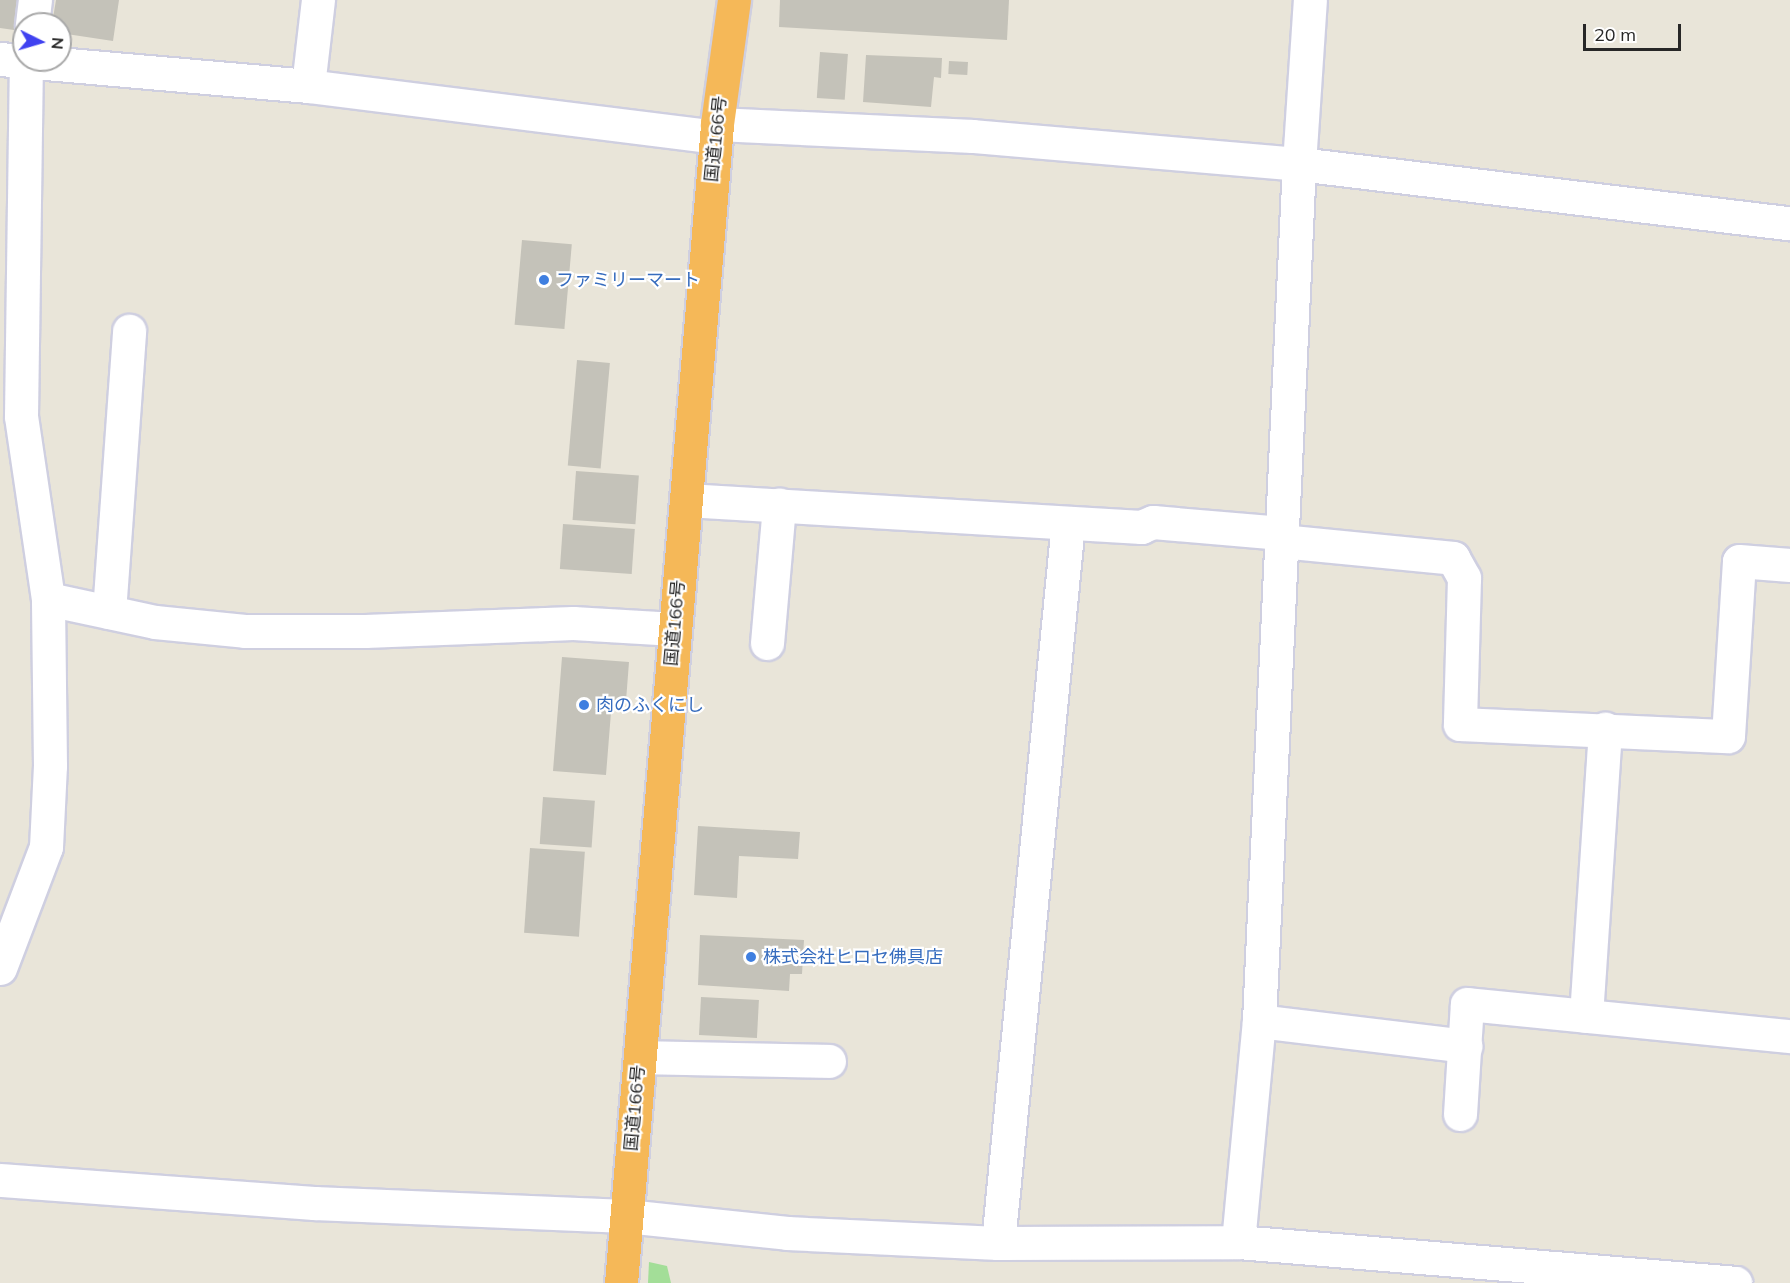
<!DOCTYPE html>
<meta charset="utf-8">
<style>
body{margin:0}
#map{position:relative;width:1790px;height:1283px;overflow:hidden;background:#e9e5d9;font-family:Mulish,"Noto Sans JP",sans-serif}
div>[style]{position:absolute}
.green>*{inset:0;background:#a3de98}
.building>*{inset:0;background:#c4c2b9;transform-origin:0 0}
.roads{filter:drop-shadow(2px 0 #cfcfe0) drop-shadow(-2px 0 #cfcfe0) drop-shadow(0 2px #cfcfe0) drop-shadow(0 -2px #cfcfe0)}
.minor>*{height:33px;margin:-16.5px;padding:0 16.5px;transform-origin:16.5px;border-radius:16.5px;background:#fff}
.highway>*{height:33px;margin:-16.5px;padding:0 16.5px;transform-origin:16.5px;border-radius:16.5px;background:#f5b858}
.dots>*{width:16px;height:16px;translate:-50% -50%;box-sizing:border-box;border:3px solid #fff;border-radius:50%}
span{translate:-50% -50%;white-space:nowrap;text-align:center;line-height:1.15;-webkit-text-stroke:4.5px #fff;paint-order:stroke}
.street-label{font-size:18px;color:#272727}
.shop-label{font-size:18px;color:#366cbe}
.left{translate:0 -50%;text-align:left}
.north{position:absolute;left:12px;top:12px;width:60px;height:60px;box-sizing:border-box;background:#fff;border:2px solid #a9a9a9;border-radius:50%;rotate:95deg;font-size:16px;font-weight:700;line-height:24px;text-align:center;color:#272727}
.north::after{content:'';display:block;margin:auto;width:21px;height:27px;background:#4042f0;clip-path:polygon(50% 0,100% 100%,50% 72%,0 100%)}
.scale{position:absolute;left:1583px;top:24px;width:98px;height:27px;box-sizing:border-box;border:3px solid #272727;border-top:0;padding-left:8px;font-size:18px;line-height:21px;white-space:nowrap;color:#272727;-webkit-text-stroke:4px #fff;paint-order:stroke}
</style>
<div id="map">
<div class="green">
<div style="clip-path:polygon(649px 1262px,667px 1266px,671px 1283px,648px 1283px)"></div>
</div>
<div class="building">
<div style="clip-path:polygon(0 0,25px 0,21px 31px,0 28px)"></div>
<div style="clip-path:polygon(56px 0,119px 0,113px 41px,60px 33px,60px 24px,52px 24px)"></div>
<div style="clip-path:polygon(780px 0,1009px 0,1007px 40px,779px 27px)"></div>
<div style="left:820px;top:52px;width:28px;height:46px;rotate:4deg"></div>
<div style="clip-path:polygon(866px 55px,942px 58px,941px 78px,934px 77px,931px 107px,863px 102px)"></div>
<div style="left:949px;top:61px;width:19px;height:13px;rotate:3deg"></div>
<div style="left:522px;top:240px;width:50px;height:85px;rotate:5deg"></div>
<div style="left:577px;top:360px;width:33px;height:106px;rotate:5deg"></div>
<div style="left:576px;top:471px;width:63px;height:49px;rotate:4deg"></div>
<div style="left:563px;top:524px;width:72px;height:45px;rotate:4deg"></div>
<div style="clip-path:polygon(562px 657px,629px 662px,626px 701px,612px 700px,606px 775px,553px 771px)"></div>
<div style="left:543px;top:797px;width:52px;height:47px;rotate:4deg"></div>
<div style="clip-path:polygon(698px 826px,800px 832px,798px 859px,739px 856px,737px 898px,694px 895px)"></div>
<div style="left:530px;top:848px;width:55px;height:85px;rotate:4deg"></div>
<div style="clip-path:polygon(700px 935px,804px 940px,802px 974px,790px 974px,789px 991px,698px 985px)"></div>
<div style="left:701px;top:997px;width:58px;height:38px;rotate:3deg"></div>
</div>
<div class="roads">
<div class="minor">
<div style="left:32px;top:24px;width:24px;rotate:-83deg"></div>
<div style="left:0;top:59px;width:309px;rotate:5deg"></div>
<div style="left:308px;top:86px;width:411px;rotate:7.1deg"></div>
<div style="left:308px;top:86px;width:87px;rotate:-83.4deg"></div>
<div style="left:717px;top:124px;width:256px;rotate:2.7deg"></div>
<div style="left:973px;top:136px;width:327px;rotate:4.9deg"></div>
<div style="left:1299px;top:164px;width:495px;rotate:6.9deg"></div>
<div style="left:686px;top:500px;width:456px;rotate:3.4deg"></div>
<div style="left:1141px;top:527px;width:13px;rotate:-23deg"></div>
<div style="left:1153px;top:522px;width:129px;rotate:4.9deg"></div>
<div style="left:1281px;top:541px;width:173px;rotate:5.6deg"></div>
<div style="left:1453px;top:558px;width:23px;rotate:61deg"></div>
<div style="left:1464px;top:578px;width:146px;rotate:91.6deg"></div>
<div style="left:1460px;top:724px;width:268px;rotate:2.6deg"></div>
<div style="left:1728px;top:736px;width:175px;rotate:-86.4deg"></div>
<div style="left:1739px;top:561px;width:51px;rotate:4.5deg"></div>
<div style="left:48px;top:599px;width:109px;rotate:12.1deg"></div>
<div style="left:155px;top:622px;width:90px;rotate:5.7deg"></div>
<div style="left:245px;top:631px;width:120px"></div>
<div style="left:365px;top:631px;width:208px;rotate:-2.2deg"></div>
<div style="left:573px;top:623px;width:102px;rotate:3.4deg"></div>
<div style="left:109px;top:612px;width:282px;rotate:-85.9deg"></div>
<div style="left:767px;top:643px;width:139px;rotate:-85deg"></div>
<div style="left:0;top:968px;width:129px;rotate:-69.2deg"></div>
<div style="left:46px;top:847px;width:81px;rotate:-87.2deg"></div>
<div style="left:50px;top:766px;width:167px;rotate:-90.7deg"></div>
<div style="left:48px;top:599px;width:185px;rotate:-98.4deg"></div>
<div style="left:21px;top:416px;width:356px;rotate:-89.2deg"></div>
<div style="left:1586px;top:1016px;width:288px;rotate:-86.2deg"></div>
<div style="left:1259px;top:1021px;width:208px;rotate:6.9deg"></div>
<div style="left:640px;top:1057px;width:189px;rotate:1.2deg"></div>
<div style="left:1460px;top:1114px;width:110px;rotate:-86.4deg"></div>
<div style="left:1467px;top:1004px;width:325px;rotate:5.7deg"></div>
<div style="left:0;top:1180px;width:315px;rotate:4.2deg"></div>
<div style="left:314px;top:1203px;width:312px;rotate:2.4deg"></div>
<div style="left:626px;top:1216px;width:162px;rotate:6deg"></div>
<div style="left:787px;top:1233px;width:211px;rotate:2.7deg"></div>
<div style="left:998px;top:1243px;width:240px;rotate:-0.2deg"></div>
<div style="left:1238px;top:1242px;width:499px;rotate:4.7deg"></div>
<div style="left:1238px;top:1242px;width:222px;rotate:-84.6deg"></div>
<div style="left:1259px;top:1021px;width:858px;rotate:-87.33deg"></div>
<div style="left:1299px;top:164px;width:164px;rotate:-86.2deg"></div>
<div style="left:998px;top:1243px;width:723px;rotate:-84.45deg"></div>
</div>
<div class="highway">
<div style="left:621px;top:1283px;width:1163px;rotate:-85.26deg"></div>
<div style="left:717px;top:124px;width:125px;rotate:-82.2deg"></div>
</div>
</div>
<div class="dots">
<div style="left:544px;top:280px;background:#3f7fe0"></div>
<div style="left:584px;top:705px;background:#3f7fe0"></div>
<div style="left:751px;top:957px;background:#3f7fe0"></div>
</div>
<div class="street-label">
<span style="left:716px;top:139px;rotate:-84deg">国道166号</span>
<span style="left:675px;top:623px;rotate:-85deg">国道166号</span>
<span style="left:635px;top:1108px;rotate:-85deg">国道166号</span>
</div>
<div class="shop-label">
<span class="left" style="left:556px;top:280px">ファミリーマート</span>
<span class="left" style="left:596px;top:705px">肉のふくにし</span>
<span class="left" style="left:763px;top:957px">株式会社ヒロセ佛具店</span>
</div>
<div class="north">N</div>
<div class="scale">20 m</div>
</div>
